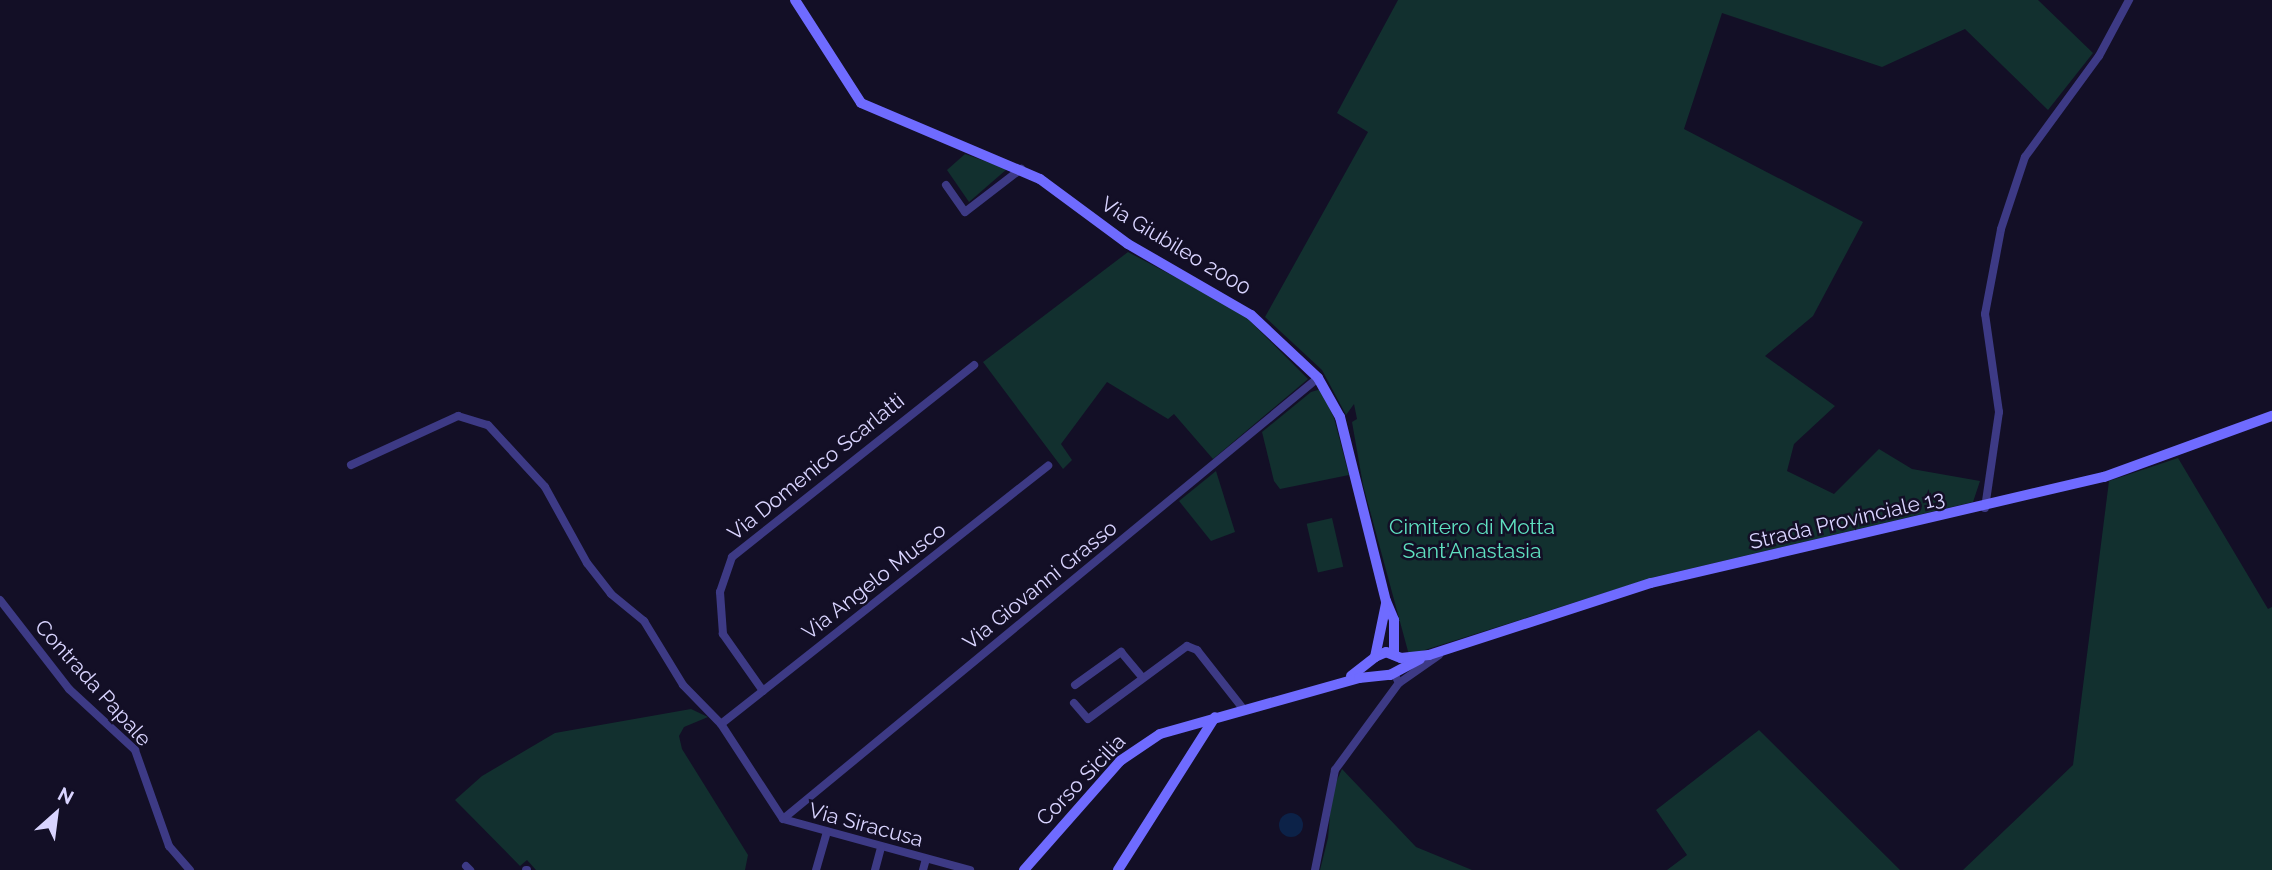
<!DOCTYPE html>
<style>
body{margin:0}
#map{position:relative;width:2272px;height:870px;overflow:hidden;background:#130f26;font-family:Raleway,sans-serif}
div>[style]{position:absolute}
.green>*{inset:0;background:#12302f;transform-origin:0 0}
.water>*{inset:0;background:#0c2248}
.round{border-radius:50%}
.street>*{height:8px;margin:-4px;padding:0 4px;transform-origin:4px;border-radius:4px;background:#3d3a85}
.secondary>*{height:10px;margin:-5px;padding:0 5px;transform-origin:5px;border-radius:5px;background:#6f6bff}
span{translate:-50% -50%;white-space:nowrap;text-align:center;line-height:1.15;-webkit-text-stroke:5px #130f26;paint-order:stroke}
.street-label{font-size:21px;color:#d9d4ff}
.park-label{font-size:21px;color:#5fe0c0}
.north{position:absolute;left:21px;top:779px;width:70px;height:70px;-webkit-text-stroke:5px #130f26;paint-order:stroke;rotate:28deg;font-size:19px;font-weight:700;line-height:28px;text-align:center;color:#d9d4ff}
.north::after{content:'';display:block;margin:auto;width:24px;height:32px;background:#d9d4ff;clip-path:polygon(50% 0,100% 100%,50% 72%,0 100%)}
</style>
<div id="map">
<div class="green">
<div style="clip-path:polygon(1398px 0,2038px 0,2093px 53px,2048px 110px,1965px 29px,1882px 67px,1722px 13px,1684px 129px,1863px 222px,1813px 316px,1765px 356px,1835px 406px,1794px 444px,1787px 471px,1834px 494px,1879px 449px,1912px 469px,1980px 481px,1973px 502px,1655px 577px,1409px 655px,1363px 485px,1352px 422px,1357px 419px,1354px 404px,1346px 415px,1322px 370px,1265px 317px,1368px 132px,1337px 113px)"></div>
<div style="clip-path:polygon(965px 154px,1007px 169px,969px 202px,947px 170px)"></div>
<div style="clip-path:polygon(1128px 252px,1241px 312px,1308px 379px,1213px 459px,1174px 414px,1168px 419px,1107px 382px,1061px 444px,1072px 460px,1063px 469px,983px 362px)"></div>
<div style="clip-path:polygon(1321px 389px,1334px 418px,1349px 475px,1280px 489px,1274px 481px,1262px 432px,1311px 392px)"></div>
<div style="clip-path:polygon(2178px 458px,2268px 609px,2272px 607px,2272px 870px,1963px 870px,2073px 765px,2109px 481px)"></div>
<div style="clip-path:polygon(1216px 471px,1235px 532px,1211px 541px,1179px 501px)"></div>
<div style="left:1332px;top:518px;width:50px;height:26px;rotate:77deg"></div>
<div style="clip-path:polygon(691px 709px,708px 717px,684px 727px,679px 736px,682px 749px,748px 855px,745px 870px,536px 870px,527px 860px,520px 866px,455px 800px,482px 776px,555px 733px)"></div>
<div style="clip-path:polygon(1759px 730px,1900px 870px,1667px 870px,1687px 855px,1656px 810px)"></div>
<div style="clip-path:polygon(1342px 769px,1416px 847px,1472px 870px,1320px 870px,1328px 838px,1332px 791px)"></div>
</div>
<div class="water">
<div class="round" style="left:1279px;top:813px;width:24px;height:24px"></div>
</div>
<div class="street">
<div style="left:946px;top:185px;width:33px;rotate:55deg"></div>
<div style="left:965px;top:212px;width:71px;rotate:-37.5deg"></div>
<div style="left:351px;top:465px;width:118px;rotate:-24.6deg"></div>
<div style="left:458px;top:416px;width:31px;rotate:17deg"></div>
<div style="left:488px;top:425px;width:84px;rotate:47.4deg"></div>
<div style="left:545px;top:487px;width:87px;rotate:61.1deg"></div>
<div style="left:587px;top:563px;width:39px;rotate:52deg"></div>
<div style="left:611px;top:594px;width:43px;rotate:39.3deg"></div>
<div style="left:644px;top:621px;width:75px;rotate:58.6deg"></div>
<div style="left:683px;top:685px;width:54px;rotate:45.7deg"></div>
<div style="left:721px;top:724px;width:113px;rotate:56.9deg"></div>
<div style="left:783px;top:819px;width:194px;rotate:15.3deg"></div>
<div style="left:1985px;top:508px;width:97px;rotate:-81.7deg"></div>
<div style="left:1999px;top:412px;width:99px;rotate:-98.1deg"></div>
<div style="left:1985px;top:314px;width:86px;rotate:-79.3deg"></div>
<div style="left:2001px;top:229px;width:76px;rotate:-71.6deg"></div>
<div style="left:2025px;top:157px;width:125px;rotate:-53.8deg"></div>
<div style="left:2099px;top:56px;width:64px;rotate:-61.8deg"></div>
<div style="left:0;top:600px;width:113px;rotate:52.2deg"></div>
<div style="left:69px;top:689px;width:90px;rotate:42.7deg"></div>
<div style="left:135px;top:750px;width:102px;rotate:70.5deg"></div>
<div style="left:169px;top:846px;width:32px;rotate:49deg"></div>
<div style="left:1399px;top:683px;width:49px;rotate:-35deg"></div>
<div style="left:1075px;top:685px;width:57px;rotate:-35.7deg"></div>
<div style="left:1121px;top:652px;width:31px;rotate:50deg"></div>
<div style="left:763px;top:691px;width:70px;rotate:-125.1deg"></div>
<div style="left:723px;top:634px;width:42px;rotate:-94.1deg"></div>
<div style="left:720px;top:592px;width:37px;rotate:-71deg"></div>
<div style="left:732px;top:557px;width:309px;rotate:-38.4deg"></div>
<div style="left:1074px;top:703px;width:21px;rotate:49deg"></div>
<div style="left:1088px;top:719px;width:123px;rotate:-36.4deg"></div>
<div style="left:1187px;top:646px;width:11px;rotate:22deg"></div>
<div style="left:1197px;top:650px;width:76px;rotate:51.9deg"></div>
<div style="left:721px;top:724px;width:417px;rotate:-38.3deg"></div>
<div style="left:783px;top:819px;width:693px;rotate:-39.5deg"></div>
<div style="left:466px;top:866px;width:6px;rotate:45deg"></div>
<div style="left:526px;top:870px;width:1px"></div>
<div style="left:816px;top:870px;width:40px;rotate:-74deg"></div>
<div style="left:875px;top:870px;width:24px;rotate:-75deg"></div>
<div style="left:923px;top:870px;width:11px;rotate:-75deg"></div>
<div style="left:1315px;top:870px;width:102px;rotate:-78.7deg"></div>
<div style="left:1335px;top:770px;width:108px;rotate:-53.7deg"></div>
<div style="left:1399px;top:683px;width:11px;rotate:-117deg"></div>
</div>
<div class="secondary">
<div style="left:795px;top:0;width:122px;rotate:57.3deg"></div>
<div style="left:861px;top:103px;width:194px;rotate:23deg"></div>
<div style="left:1040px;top:179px;width:109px;rotate:36.5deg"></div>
<div style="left:1128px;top:244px;width:142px;rotate:30deg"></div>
<div style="left:1251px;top:315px;width:92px;rotate:43.2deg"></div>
<div style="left:1318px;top:378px;width:45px;rotate:60.6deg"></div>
<div style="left:1340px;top:417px;width:190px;rotate:76deg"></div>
<div style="left:1386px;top:601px;width:21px;rotate:67deg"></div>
<div style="left:1394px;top:620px;width:35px;rotate:90deg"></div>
<div style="left:1375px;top:657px;width:12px;rotate:-24deg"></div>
<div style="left:1386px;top:652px;width:16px;rotate:22deg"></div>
<div style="left:1401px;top:658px;width:28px;rotate:-6deg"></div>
<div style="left:1429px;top:655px;width:233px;rotate:-18deg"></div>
<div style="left:1651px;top:583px;width:465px;rotate:-13.2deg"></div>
<div style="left:2104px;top:477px;width:179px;rotate:-20deg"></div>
<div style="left:1351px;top:676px;width:31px;rotate:-38deg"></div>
<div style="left:1375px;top:657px;width:54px;rotate:-78.3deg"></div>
<div style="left:1024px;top:870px;width:145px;rotate:-48.6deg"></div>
<div style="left:1120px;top:761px;width:48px;rotate:-34deg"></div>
<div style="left:1160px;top:734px;width:207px;rotate:-15.7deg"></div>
<div style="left:1359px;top:678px;width:31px;rotate:-6deg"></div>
<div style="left:1390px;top:675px;width:34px;rotate:-28deg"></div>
<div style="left:1118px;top:870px;width:181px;rotate:-57.6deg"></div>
</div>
<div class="street-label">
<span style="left:1176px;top:246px;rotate:31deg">Via Giubileo 2000</span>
<span style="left:816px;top:467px;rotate:-39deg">Via Domenico Scarlatti</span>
<span style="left:1847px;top:520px;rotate:-13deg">Strada Provinciale 13</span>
<span style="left:874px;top:581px;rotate:-38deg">Via Angelo Musco</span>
<span style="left:1040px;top:585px;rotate:-39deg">Via Giovanni Grasso</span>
<span style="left:93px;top:683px;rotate:48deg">Contrada Papale</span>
<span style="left:1081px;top:780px;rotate:-46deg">Corso Sicilia</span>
<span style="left:866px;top:825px;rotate:15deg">Via Siracusa</span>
</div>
<div class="park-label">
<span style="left:1472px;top:539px">Cimitero di Motta<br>Sant'Anastasia</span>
</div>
<div class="north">N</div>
</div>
